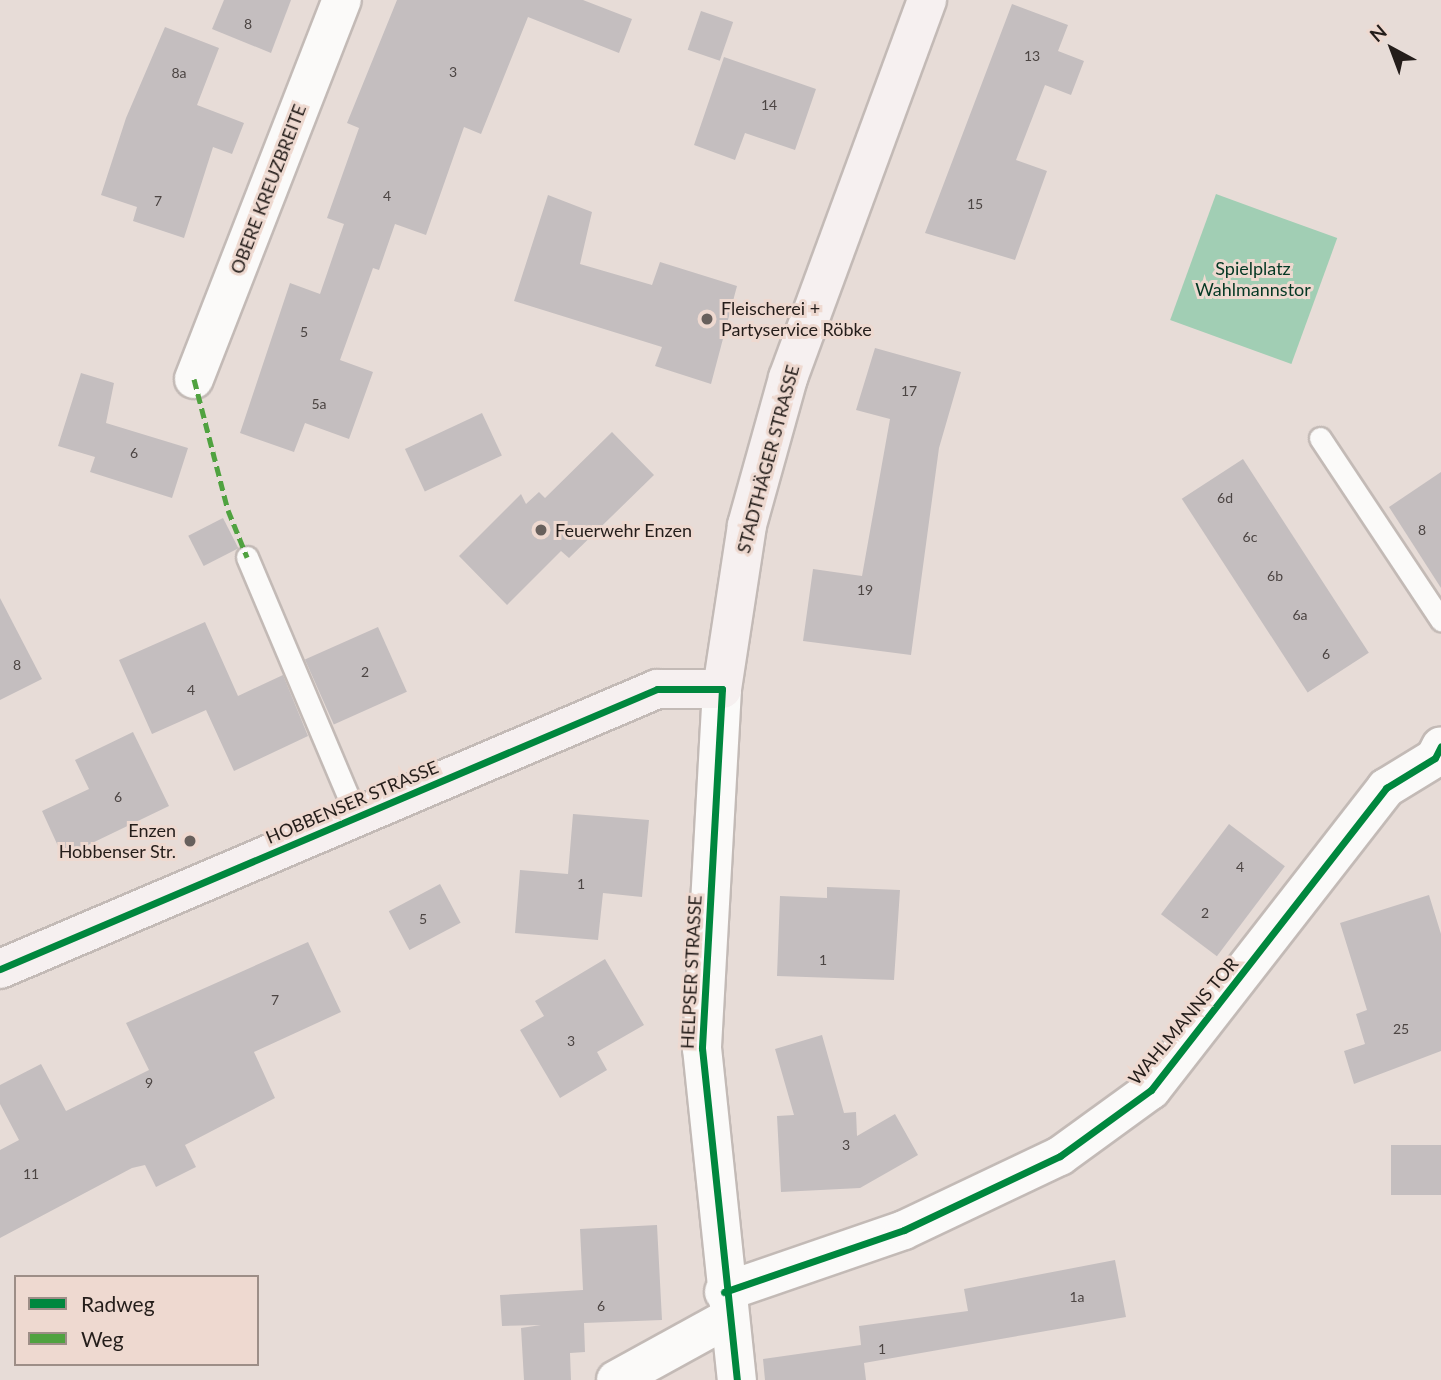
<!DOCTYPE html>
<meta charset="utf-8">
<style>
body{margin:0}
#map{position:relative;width:1441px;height:1380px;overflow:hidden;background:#e7dcd7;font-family:Lato,sans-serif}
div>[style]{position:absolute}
.green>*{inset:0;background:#a1ceb4;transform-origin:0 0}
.building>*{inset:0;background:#c4bebf;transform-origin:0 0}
.roads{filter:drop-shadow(2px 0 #c3bab6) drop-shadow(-2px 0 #c3bab6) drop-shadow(0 2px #c3bab6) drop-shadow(0 -2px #c3bab6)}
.service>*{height:21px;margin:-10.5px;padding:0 10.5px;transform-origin:10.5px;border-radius:10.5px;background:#fbfaf9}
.minor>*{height:38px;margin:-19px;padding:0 19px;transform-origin:19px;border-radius:19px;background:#fbfaf9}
.tertiary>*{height:38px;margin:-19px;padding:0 19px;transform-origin:19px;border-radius:19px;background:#fbfaf9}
.secondary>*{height:38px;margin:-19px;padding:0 19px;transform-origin:19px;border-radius:19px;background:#f6f0f0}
.quiet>*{height:5px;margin-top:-2.5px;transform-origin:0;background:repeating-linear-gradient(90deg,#50a240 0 10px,transparent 0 15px)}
.cycleway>*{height:7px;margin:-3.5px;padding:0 3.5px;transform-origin:3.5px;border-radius:3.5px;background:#00873e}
.dots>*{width:19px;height:19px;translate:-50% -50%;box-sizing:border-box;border:4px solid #eed9d0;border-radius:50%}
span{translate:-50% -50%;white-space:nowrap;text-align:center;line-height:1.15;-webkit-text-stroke:6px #eed9d0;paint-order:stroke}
.number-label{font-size:14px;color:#4c4543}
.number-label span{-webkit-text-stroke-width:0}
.street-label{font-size:18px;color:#241d1a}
.park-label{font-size:18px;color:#043824}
.poi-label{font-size:18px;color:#241d1a}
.left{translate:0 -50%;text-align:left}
.right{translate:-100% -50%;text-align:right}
.legend{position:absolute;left:14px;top:1275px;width:245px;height:91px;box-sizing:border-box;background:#eed9d0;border:2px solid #9d8e87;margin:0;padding:9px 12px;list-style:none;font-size:21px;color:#241d1a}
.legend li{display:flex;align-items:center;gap:14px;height:35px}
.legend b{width:35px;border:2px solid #9d8e87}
.north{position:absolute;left:1357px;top:14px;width:70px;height:70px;-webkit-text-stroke:5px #eed9d0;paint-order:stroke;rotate:319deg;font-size:19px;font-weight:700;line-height:28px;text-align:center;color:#241d1a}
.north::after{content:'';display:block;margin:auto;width:24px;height:32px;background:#241d1a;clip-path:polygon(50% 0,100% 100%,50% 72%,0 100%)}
</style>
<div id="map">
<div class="green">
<div style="left:1216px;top:194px;width:129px;height:134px;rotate:20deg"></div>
</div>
<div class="building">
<div style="clip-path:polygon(224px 0,291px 0,271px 53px,212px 29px)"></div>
<div style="clip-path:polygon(397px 0,583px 0,632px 19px,619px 53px,528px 17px,481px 134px,464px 127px,426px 235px,395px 224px,379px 270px,373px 268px,340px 360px,373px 372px,349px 439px,305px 423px,294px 452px,240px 433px,290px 283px,320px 294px,344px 224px,327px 218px,359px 128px,347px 123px)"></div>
<div style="clip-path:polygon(1012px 4px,1068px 25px,1058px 51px,1084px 61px,1071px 95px,1045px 85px,1016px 160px,1047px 171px,1015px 260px,925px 233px)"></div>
<div style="left:701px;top:11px;width:34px;height:41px;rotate:19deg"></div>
<div style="clip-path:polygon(165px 27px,219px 48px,197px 105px,244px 123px,232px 154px,213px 147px,184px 238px,133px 221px,137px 207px,101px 195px,126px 118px)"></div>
<div style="clip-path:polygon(724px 57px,816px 89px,795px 150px,745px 133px,735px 160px,694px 145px)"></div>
<div style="clip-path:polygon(548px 195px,592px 212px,580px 264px,652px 285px,660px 262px,737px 286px,711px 384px,655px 366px,662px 347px,514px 301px)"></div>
<div style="clip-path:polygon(875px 348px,961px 372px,939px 448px,911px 655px,803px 641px,813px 569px,862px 576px,890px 419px,856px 410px)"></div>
<div style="clip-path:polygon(81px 373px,114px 383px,106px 423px,188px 448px,172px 498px,90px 472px,95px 457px,58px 446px)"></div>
<div style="left:482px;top:413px;width:47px;height:85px;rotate:65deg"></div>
<div style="clip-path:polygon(612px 432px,654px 475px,569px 558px,561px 551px,507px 605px,459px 556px,521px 494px,526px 504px,539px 492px,545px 498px)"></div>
<div style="left:1243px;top:459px;width:231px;height:73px;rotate:57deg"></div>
<div style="clip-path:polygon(1441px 472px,1441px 588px,1389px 507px)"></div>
<div style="left:223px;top:518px;width:34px;height:39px;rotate:63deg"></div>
<div style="clip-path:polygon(0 598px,42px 679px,0 700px)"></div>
<div style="clip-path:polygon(205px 622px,238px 696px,283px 675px,308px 736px,234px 771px,206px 710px,152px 734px,119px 660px)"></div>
<div style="left:378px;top:627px;width:71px;height:80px;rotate:66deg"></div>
<div style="clip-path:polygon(133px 732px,169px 806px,63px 857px,42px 811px,89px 789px,75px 760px)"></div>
<div style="clip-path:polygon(573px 814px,649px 820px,642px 897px,603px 893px,598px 940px,515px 933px,520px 870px,568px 874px)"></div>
<div style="left:1229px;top:824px;width:70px;height:113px;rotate:37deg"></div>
<div style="left:440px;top:884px;width:44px;height:58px;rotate:62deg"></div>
<div style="clip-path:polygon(827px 887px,900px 890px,894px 980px,777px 976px,780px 896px,827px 898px)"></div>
<div style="clip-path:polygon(1429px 895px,1441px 934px,1441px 1051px,1354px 1084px,1344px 1051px,1365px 1044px,1356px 1014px,1367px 1010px,1340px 923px)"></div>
<div style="clip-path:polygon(308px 942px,341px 1012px,254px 1052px,275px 1098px,185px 1145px,196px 1167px,156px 1187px,145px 1165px,132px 1168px,0 1238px,0 1150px,19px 1140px,0 1104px,0 1085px,41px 1064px,66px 1111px,149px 1070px,126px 1023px)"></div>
<div style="clip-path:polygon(605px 959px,644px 1025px,597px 1052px,607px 1070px,560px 1098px,520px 1030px,544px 1016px,535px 1001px)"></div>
<div style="clip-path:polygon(822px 1035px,844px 1113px,856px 1112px,857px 1136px,895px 1114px,918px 1155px,860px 1188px,781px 1192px,777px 1116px,794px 1115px,775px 1049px)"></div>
<div style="left:1441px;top:1145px;width:50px;height:50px;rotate:90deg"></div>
<div style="clip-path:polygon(657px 1225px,662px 1320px,584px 1323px,585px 1352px,570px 1353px,571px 1380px,524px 1380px,521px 1328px,541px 1325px,502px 1326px,500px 1295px,583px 1290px,580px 1229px)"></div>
<div style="clip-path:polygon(1115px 1260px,1126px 1317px,864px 1363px,866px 1380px,765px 1380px,763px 1359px,861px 1345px,859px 1326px,968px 1311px,964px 1289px)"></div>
</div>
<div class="roads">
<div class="service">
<div style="left:1320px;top:438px;width:219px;rotate:56.4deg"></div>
<div style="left:247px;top:557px;width:282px;rotate:67.1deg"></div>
</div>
<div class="minor">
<div style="left:194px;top:379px;width:407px;rotate:-68.7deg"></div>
<div style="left:724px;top:1292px;width:190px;rotate:-19deg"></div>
<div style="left:904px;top:1230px;width:173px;rotate:-25.4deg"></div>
<div style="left:1060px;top:1156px;width:112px;rotate:-36deg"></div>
<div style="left:1151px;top:1090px;width:383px;rotate:-52.1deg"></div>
<div style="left:1386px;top:788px;width:57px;rotate:-31.5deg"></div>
<div style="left:1435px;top:758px;width:13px;rotate:-63deg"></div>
<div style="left:616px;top:1380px;width:127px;rotate:-28.8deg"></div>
</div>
<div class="tertiary">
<div style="left:722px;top:689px;width:360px;rotate:93.2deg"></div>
<div style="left:702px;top:1048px;width:334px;rotate:84deg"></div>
</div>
<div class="secondary">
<div style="left:0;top:969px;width:714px;rotate:-23.08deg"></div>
<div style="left:657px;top:689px;width:65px"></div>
<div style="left:722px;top:689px;width:166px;rotate:-81.3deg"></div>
<div style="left:747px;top:525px;width:153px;rotate:-74.4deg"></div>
<div style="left:788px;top:378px;width:403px;rotate:-69.8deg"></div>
</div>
</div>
<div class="quiet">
<div style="left:194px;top:379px;width:135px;rotate:75.5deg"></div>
<div style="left:228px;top:510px;width:51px;rotate:68deg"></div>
</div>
<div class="cycleway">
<div style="left:0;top:969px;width:714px;rotate:-23.08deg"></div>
<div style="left:657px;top:689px;width:65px"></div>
<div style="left:722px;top:689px;width:360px;rotate:93.2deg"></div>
<div style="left:702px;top:1048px;width:334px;rotate:84deg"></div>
<div style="left:724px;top:1292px;width:190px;rotate:-19deg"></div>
<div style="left:904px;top:1230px;width:173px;rotate:-25.4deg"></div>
<div style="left:1060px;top:1156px;width:112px;rotate:-36deg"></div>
<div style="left:1151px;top:1090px;width:383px;rotate:-52.1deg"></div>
<div style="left:1386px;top:788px;width:57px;rotate:-31.5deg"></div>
<div style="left:1435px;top:758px;width:13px;rotate:-63deg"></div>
</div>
<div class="dots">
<div style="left:707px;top:319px;background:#68605c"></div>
<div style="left:541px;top:530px;background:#68605c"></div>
<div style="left:190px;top:841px;background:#68605c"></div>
</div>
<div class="number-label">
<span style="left:248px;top:24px">8</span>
<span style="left:1032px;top:56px">13</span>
<span style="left:453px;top:72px">3</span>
<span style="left:179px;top:73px">8a</span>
<span style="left:769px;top:105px">14</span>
<span style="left:387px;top:196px">4</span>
<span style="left:158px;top:201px">7</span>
<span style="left:975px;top:204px">15</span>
<span style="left:304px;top:332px">5</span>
<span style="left:909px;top:391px">17</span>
<span style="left:319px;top:404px">5a</span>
<span style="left:134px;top:453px">6</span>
<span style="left:1225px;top:498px">6d</span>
<span style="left:1422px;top:530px">8</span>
<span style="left:1250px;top:537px">6c</span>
<span style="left:1275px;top:576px">6b</span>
<span style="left:865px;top:590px">19</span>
<span style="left:1300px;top:615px">6a</span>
<span style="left:1326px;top:654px">6</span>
<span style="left:17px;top:665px">8</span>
<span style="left:365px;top:672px">2</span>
<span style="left:191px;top:690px">4</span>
<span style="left:118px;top:797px">6</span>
<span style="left:1240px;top:867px">4</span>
<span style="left:581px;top:884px">1</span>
<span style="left:1205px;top:913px">2</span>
<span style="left:423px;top:919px">5</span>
<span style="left:823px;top:960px">1</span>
<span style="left:275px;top:1000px">7</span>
<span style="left:1401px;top:1029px">25</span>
<span style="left:571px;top:1041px">3</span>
<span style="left:149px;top:1083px">9</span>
<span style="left:846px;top:1145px">3</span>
<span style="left:31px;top:1174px">11</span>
<span style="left:1077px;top:1297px">1a</span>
<span style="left:601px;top:1306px">6</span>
<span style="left:882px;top:1349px">1</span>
</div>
<div class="street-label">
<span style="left:268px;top:189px;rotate:-69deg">OBERE KREUZBREITE</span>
<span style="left:768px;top:459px;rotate:-75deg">STADTHÄGER STRASSE</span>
<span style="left:352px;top:802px;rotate:-23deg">HOBBENSER STRASSE</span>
<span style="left:691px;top:972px;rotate:-87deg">HELPSER STRASSE</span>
<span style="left:1183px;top:1021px;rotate:-50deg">WAHLMANNS TOR</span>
</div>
<div class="park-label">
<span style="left:1253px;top:279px">Spielplatz<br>Wahlmannstor</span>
</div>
<div class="poi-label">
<span class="left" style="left:721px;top:319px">Fleischerei +<br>Partyservice Röbke</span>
<span class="left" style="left:555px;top:530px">Feuerwehr Enzen</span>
<span class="right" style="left:176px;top:841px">Enzen<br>Hobbenser Str.</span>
</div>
<ul class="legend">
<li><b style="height:9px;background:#00873e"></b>Radweg</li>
<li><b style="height:9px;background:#50a240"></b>Weg</li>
</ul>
<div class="north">N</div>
</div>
